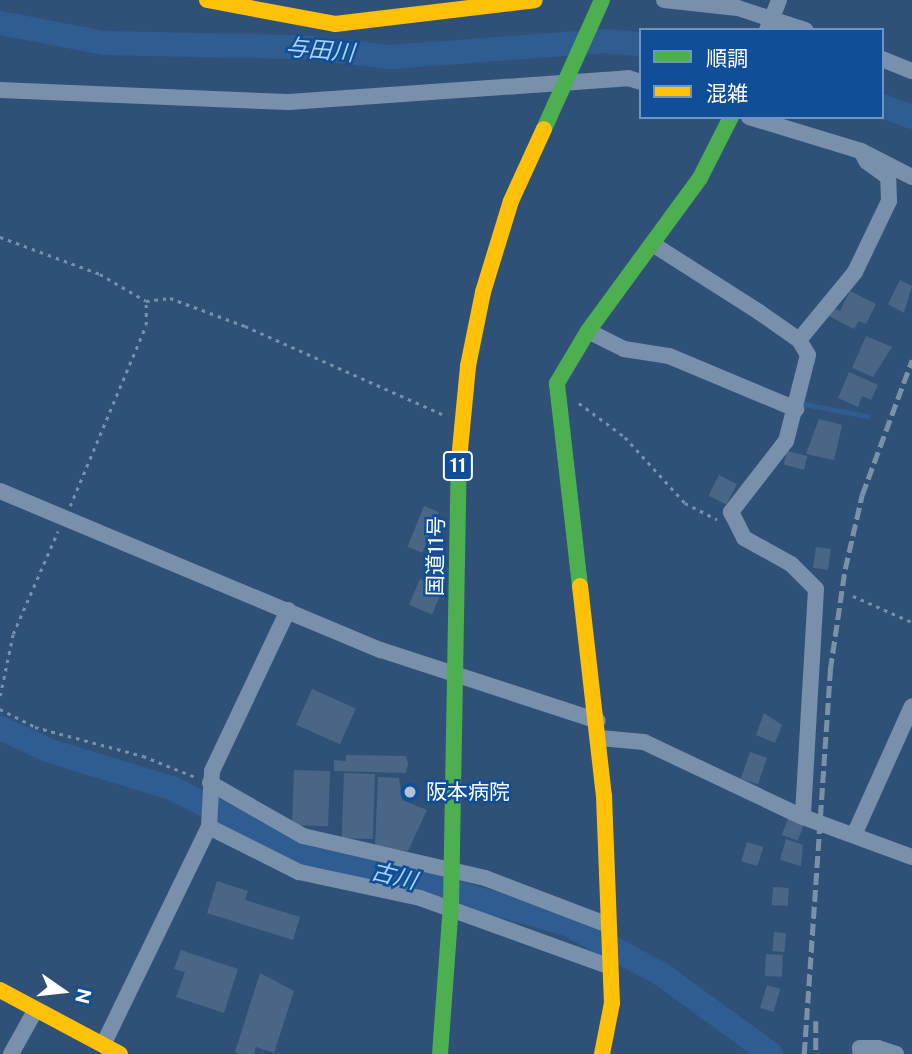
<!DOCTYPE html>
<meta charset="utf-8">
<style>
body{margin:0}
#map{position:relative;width:912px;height:1054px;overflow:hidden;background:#2f5178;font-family:"Public Sans","Noto Sans JP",sans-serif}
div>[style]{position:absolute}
.stream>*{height:4.5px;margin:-2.25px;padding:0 2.25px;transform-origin:2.25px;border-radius:2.25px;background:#305d91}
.river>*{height:24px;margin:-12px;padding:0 12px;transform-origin:12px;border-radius:12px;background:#305d91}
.building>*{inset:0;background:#4a6686;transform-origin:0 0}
.path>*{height:2.5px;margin-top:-1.25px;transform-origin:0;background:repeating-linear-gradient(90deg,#7890ab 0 3.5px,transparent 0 8.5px)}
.street>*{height:16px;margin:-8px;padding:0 8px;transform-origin:8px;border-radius:8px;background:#7890ab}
.fast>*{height:16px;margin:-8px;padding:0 8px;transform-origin:8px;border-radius:8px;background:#4caf50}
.slow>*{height:16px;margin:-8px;padding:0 8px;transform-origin:8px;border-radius:8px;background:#ffc107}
.rail>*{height:4.5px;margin-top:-2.25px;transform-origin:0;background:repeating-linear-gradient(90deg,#7a91aa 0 12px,transparent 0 17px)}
.dots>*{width:19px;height:19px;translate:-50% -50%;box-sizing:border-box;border:4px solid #104e97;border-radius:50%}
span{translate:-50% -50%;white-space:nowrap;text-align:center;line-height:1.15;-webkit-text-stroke:5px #104e97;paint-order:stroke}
.shield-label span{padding:2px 5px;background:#104e97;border:2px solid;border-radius:5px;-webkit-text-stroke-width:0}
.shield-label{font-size:19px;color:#fff;font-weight:700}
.street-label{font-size:21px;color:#fff}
.poi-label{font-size:21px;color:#fff}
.left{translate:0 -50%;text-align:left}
.water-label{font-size:23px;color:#acd2fb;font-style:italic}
.legend{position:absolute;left:639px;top:28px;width:245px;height:91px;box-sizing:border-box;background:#104e97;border:2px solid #7095c1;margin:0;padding:9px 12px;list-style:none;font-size:21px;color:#fff}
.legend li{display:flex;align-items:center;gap:14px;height:35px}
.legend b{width:35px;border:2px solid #7095c1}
.north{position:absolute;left:28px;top:956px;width:70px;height:70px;-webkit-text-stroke:5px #104e97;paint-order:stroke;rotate:104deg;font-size:19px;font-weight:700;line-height:28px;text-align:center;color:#fff}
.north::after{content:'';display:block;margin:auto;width:24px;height:32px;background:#fff;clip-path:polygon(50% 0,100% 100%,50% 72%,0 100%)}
</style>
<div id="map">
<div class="stream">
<div style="left:804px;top:404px;width:64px;rotate:10.8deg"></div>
</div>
<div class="river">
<div style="left:0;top:23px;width:106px;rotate:10.9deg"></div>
<div style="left:104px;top:43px;width:199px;rotate:1.2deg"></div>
<div style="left:303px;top:47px;width:89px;rotate:6.5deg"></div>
<div style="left:391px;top:57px;width:214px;rotate:-4.3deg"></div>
<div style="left:604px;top:41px;width:37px;rotate:5deg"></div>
<div style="left:882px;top:106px;width:32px;rotate:20deg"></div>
<div style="left:0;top:728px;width:55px;rotate:24.7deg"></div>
<div style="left:50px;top:751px;width:127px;rotate:16.9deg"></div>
<div style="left:172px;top:788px;width:156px;rotate:27.1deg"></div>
<div style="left:311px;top:859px;width:78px;rotate:10.3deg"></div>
<div style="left:388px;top:873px;width:186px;rotate:15.9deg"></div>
<div style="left:567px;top:924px;width:106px;rotate:28deg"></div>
<div style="left:661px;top:974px;width:136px;rotate:36deg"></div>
</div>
<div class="building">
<div style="clip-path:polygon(900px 280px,912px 286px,904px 313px,888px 304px)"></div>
<div style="clip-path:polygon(850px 291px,876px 304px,866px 324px,859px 321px,854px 329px,829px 316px,833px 308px,840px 311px)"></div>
<div style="clip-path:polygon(866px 336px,892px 347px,873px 377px,852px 368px)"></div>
<div style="clip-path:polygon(849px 372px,878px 385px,871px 400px,862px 396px,858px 407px,838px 398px)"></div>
<div style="clip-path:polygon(819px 419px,842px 425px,834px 460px,806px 454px)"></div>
<div style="left:787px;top:451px;width:21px;height:14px;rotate:14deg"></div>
<div style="left:719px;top:475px;width:20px;height:23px;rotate:27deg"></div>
<div style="left:424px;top:506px;width:16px;height:44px;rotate:22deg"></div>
<div style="left:816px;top:547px;width:15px;height:21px;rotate:8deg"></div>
<div style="left:420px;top:579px;width:25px;height:28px;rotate:23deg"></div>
<div style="left:312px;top:689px;width:48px;height:39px;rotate:24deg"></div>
<div style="clip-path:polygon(764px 713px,782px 725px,775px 743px,756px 735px)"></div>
<div style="left:750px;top:752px;width:18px;height:28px;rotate:19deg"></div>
<div style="clip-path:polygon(346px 755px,406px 756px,408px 763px,406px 773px,334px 771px,334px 760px,346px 761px)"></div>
<div style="left:294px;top:770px;width:36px;height:55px;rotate:2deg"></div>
<div style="left:344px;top:773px;width:31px;height:65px;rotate:2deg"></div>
<div style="clip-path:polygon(378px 777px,399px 778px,402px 800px,427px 810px,408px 851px,375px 847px)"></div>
<div style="left:789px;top:816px;width:17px;height:20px;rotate:21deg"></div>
<div style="clip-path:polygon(786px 839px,803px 845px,801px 866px,780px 860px)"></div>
<div style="left:747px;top:842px;width:17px;height:20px;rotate:17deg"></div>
<div style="clip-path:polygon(217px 881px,248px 891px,245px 900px,300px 917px,293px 940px,207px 913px)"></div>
<div style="left:773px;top:887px;width:16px;height:18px;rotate:4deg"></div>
<div style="left:774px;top:932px;width:12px;height:19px;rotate:5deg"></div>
<div style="clip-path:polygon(181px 950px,238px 969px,224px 1013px,176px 997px,185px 972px,174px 969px)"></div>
<div style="left:766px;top:954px;width:17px;height:22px;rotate:3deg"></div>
<div style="clip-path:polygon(260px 973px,294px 991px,274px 1053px,256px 1047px,254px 1054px,240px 1054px,235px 1052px)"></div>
<div style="left:767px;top:985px;width:14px;height:24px;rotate:17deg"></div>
</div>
<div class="path">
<div style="left:0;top:237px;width:107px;rotate:20.3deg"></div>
<div style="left:100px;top:274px;width:53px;rotate:30.4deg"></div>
<div style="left:146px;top:301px;width:24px;rotate:-7deg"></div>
<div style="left:170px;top:298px;width:80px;rotate:20.5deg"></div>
<div style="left:245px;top:326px;width:216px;rotate:24.1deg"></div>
<div style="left:579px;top:403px;width:57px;rotate:36.5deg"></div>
<div style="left:625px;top:437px;width:89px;rotate:47.7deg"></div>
<div style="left:685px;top:503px;width:36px;rotate:27deg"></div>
<div style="left:70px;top:506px;width:196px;rotate:-67.2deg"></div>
<div style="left:146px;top:325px;width:24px;rotate:-90deg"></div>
<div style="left:853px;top:596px;width:64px;rotate:23.8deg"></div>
<div style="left:0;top:696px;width:63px;rotate:-78.2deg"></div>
<div style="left:13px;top:634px;width:112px;rotate:-66.4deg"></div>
<div style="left:0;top:709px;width:39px;rotate:27deg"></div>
<div style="left:35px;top:727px;width:112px;rotate:15deg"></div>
<div style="left:143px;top:756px;width:59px;rotate:21.8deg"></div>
</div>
<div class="street">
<div style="left:664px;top:0;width:74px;rotate:6.2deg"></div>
<div style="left:738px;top:8px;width:71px;rotate:18.2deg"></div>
<div style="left:767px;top:30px;width:32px;rotate:-68deg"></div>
<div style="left:882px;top:59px;width:32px;rotate:22deg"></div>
<div style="left:0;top:90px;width:289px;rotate:2.4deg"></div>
<div style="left:289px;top:102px;width:340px;rotate:-4deg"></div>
<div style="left:628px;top:78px;width:14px;rotate:17deg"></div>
<div style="left:749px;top:117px;width:117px;rotate:16.9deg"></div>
<div style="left:861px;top:151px;width:57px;rotate:27deg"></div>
<div style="left:654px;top:245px;width:125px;rotate:32.5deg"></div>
<div style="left:759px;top:312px;width:49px;rotate:35deg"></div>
<div style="left:799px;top:340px;width:17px;rotate:59deg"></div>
<div style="left:808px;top:355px;width:89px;rotate:104.3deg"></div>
<div style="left:786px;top:441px;width:90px;rotate:127.8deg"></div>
<div style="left:731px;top:512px;width:29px;rotate:63deg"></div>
<div style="left:744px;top:538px;width:54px;rotate:29deg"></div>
<div style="left:791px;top:564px;width:35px;rotate:45deg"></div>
<div style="left:816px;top:589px;width:228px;rotate:93.3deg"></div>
<div style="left:588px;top:331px;width:40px;rotate:26.6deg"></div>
<div style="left:624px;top:349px;width:46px;rotate:8.8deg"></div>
<div style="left:669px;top:356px;width:138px;rotate:22.7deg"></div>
<div style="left:799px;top:340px;width:88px;rotate:-50.5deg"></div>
<div style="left:855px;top:272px;width:79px;rotate:-64.4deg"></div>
<div style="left:889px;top:201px;width:24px;rotate:-92deg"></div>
<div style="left:888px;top:177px;width:26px;rotate:-144deg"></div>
<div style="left:867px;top:162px;width:13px;rotate:-119deg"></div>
<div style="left:0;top:491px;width:413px;rotate:22.7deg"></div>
<div style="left:381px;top:650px;width:228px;rotate:18.1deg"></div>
<div style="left:600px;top:738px;width:44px;rotate:5.2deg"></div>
<div style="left:644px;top:742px;width:176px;rotate:25.3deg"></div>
<div style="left:803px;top:817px;width:116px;rotate:20.2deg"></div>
<div style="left:210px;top:783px;width:107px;rotate:29.7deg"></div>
<div style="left:303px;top:836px;width:187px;rotate:13deg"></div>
<div style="left:485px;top:878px;width:132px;rotate:20.9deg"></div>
<div style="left:209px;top:827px;width:101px;rotate:26.6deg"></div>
<div style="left:299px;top:872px;width:124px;rotate:12.1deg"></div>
<div style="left:420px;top:898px;width:200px;rotate:19.9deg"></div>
<div style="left:854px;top:835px;width:141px;rotate:-65.8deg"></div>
<div style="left:103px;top:1045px;width:242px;rotate:-64.1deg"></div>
<div style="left:209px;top:827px;width:56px;rotate:-86.9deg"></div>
<div style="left:212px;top:771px;width:178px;rotate:-64.7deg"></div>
<div style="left:11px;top:1054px;width:51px;rotate:-60.9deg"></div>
<div style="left:861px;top:1054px;width:6px;rotate:-99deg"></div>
<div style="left:860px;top:1048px;width:18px"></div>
<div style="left:878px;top:1048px;width:19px;rotate:18deg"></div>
</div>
<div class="fast">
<div style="left:544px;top:129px;width:141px;rotate:-65.8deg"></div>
<div style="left:580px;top:586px;width:204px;rotate:-96.5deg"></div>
<div style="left:557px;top:383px;width:61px;rotate:-59.2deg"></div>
<div style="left:588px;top:331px;width:190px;rotate:-53.8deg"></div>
<div style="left:700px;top:178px;width:68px;rotate:-63.1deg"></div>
<div style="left:440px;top:1054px;width:149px;rotate:-85.8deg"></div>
<div style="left:451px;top:905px;width:445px;rotate:-89deg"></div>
</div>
<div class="slow">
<div style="left:207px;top:0;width:130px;rotate:10.6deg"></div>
<div style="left:335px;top:24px;width:201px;rotate:-6.8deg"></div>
<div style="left:459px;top:460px;width:94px;rotate:-84.5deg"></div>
<div style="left:468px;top:366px;width:76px;rotate:-78.5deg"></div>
<div style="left:483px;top:292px;width:95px;rotate:-72.9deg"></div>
<div style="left:511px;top:201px;width:79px;rotate:-65.4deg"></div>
<div style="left:580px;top:586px;width:211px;rotate:83.5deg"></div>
<div style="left:604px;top:796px;width:207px;rotate:87.8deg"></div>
<div style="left:612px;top:1003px;width:52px;rotate:101.1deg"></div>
<div style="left:0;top:990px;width:136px;rotate:28.1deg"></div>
</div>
<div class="rail">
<div style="left:816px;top:1021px;width:33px;rotate:90deg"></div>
<div style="left:804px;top:1054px;width:385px;rotate:-86.1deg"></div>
<div style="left:830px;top:670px;width:102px;rotate:-81.6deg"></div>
<div style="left:845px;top:569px;width:76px;rotate:-77.1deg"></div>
<div style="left:862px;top:495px;width:144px;rotate:-69.7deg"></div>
</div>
<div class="dots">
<div style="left:410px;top:792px;background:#b6c2d0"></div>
</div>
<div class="shield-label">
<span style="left:458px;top:466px">11</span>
</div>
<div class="street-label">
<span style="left:436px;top:556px;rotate:-89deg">国道11号</span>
</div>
<div class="poi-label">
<span class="left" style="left:426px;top:792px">阪本病院</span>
</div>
<div class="water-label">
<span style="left:320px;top:50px;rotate:5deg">与田川</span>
<span style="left:394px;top:876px;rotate:14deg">古川</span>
</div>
<ul class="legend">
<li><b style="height:9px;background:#4caf50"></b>順調</li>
<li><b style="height:9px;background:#ffc107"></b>混雑</li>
</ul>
<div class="north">N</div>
</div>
